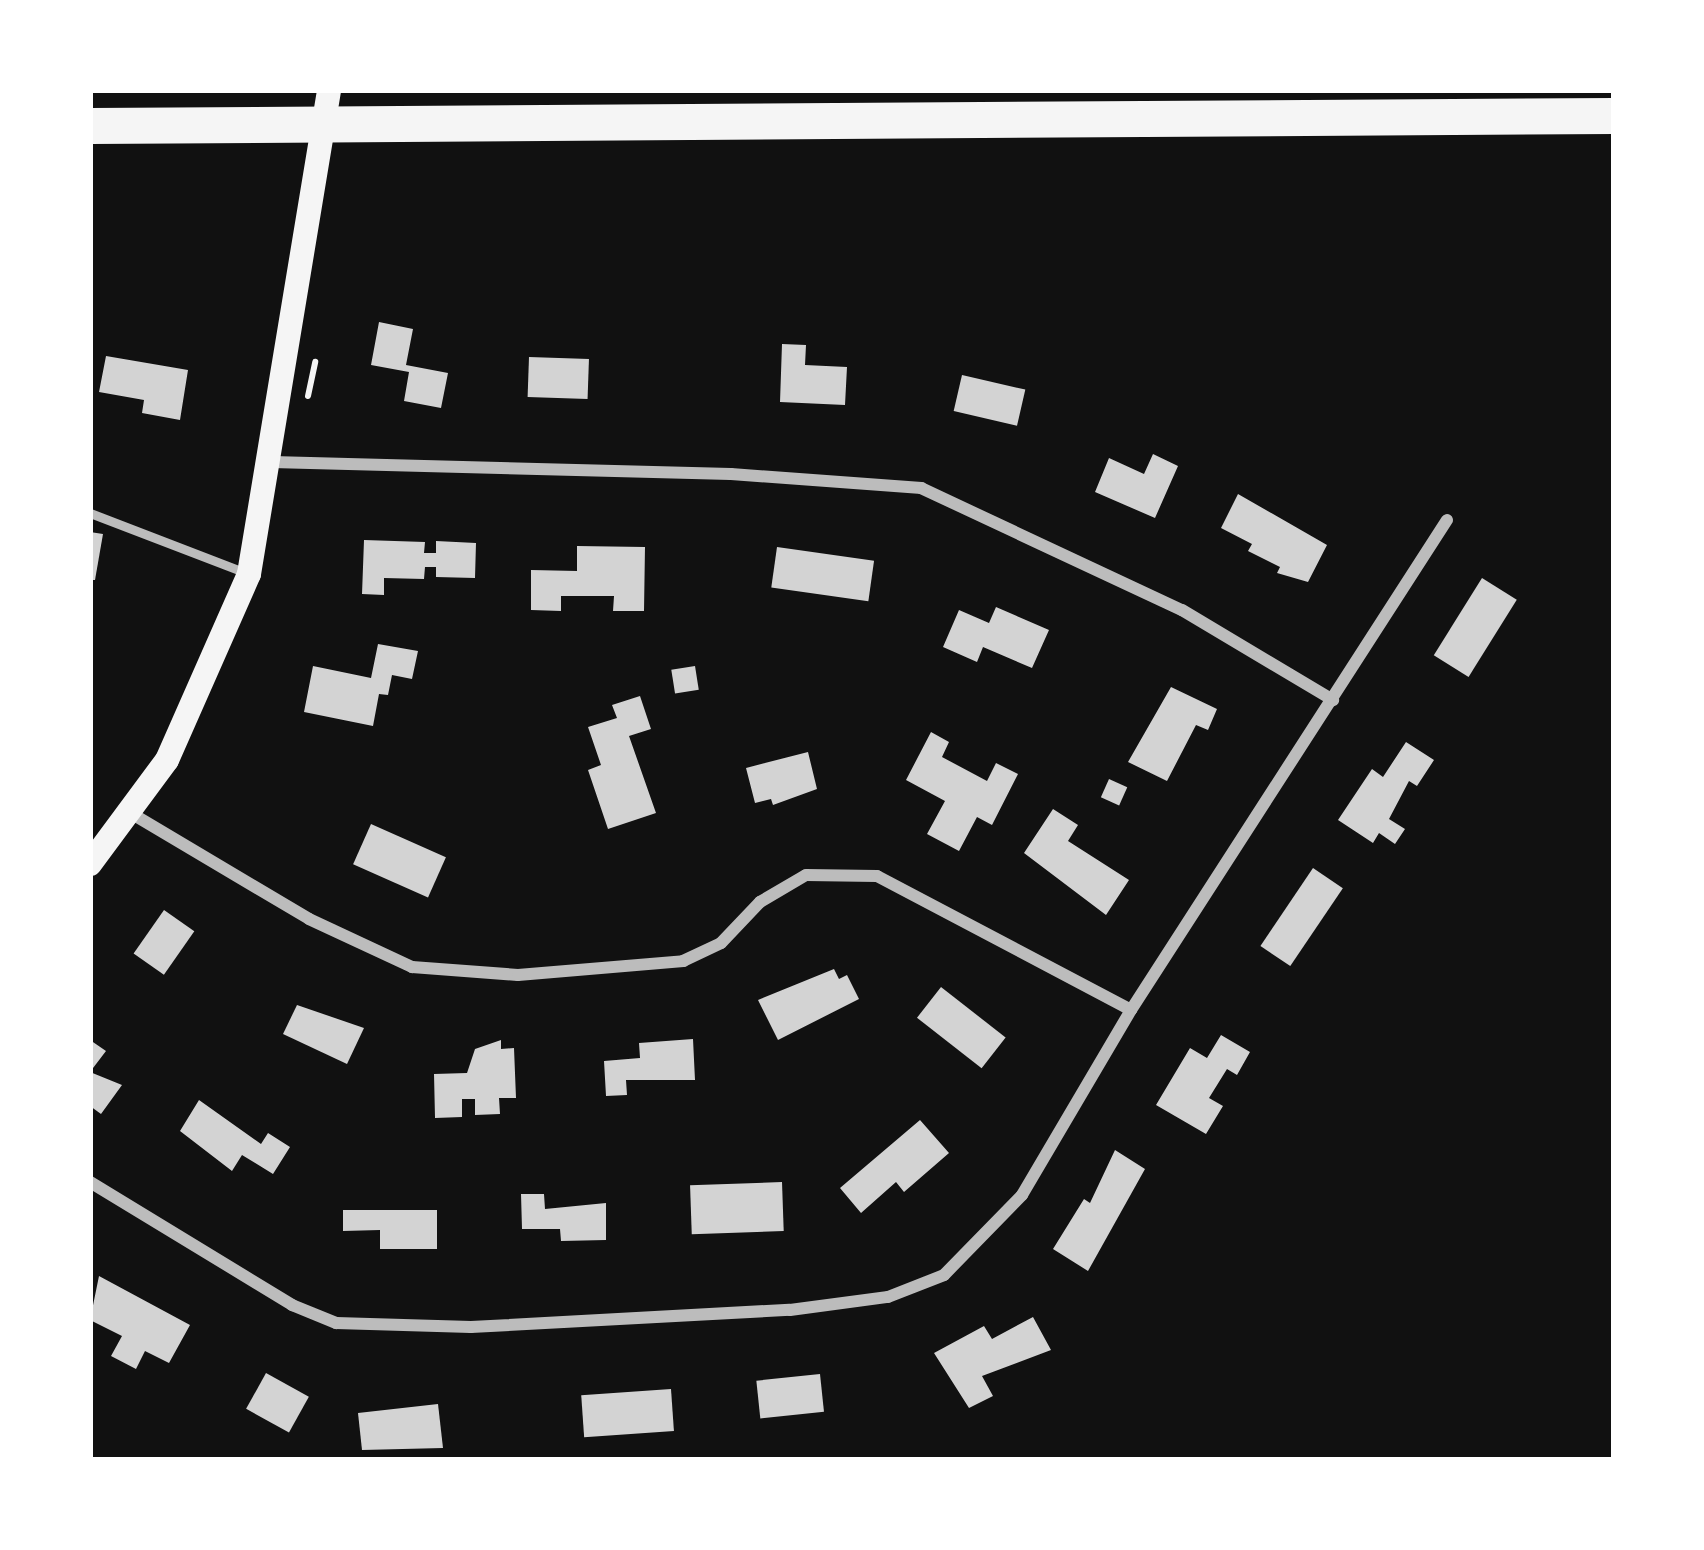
<!DOCTYPE html>
<style>
body{margin:0}
#map{position:relative;width:1704px;height:1550px;overflow:hidden;background:#111;font-family:Arial,sans-serif}
div>[style]{position:absolute}
.building>*{inset:0;background:#d3d3d3;transform-origin:0 0}
.path>*{height:6px;margin:-3px;padding:0 3px;transform-origin:3px;border-radius:3px;background:#f5f5f5}
.service>*{height:9px;margin:-4.5px;padding:0 4.5px;transform-origin:4.5px;border-radius:4.5px;background:#bcbcbc}
.minor>*{height:12px;margin:-6px;padding:0 6px;transform-origin:6px;border-radius:6px;background:#bcbcbc}
.secondary>*{height:24px;margin:-12px;padding:0 12px;transform-origin:12px;border-radius:12px;background:#f5f5f5}
.motorway>*{height:36px;margin:-18px;padding:0 18px;transform-origin:18px;border-radius:18px;background:#f5f5f5}
span{translate:-50% -50%;white-space:nowrap;text-align:center;line-height:1.15;-webkit-text-stroke:9px #fff;paint-order:stroke}
.frame{position:absolute;inset:0;border:93px solid #fff;pointer-events:none}
</style>
<div id="map">
<div class="building">
<div style="clip-path:polygon(379px 322px,413px 329px,406px 365px,448px 373px,441px 408px,404px 401px,409px 372px,371px 365px)"></div>
<div style="clip-path:polygon(782px 344px,806px 345px,805px 365px,847px 367px,845px 405px,780px 402px)"></div>
<div style="clip-path:polygon(106px 356px,188px 370px,180px 420px,142px 413px,144px 400px,99px 392px)"></div>
<div style="left:529px;top:357px;width:60px;height:40px;rotate:2deg"></div>
<div style="left:962px;top:375px;width:65px;height:37px;rotate:13deg"></div>
<div style="clip-path:polygon(1153px 454px,1178px 466px,1155px 518px,1095px 492px,1109px 458px,1144px 474px)"></div>
<div style="clip-path:polygon(1238px 494px,1327px 545px,1308px 582px,1277px 573px,1280px 567px,1248px 551px,1252px 544px,1221px 528px)"></div>
<div style="clip-path:polygon(90px 532px,103px 534px,95px 580px,90px 580px)"></div>
<div style="clip-path:polygon(364px 540px,425px 542px,424px 553px,436px 553px,436px 541px,476px 543px,475px 578px,436px 577px,436px 567px,425px 567px,424px 579px,384px 578px,384px 595px,362px 594px)"></div>
<div style="clip-path:polygon(577px 546px,645px 547px,644px 611px,613px 611px,614px 596px,561px 596px,561px 611px,531px 610px,531px 570px,577px 571px)"></div>
<div style="left:777px;top:547px;width:98px;height:41px;rotate:8deg"></div>
<div style="left:1482px;top:578px;width:41px;height:91px;rotate:32deg"></div>
<div style="clip-path:polygon(996px 607px,1049px 630px,1032px 668px,983px 647px,977px 662px,943px 647px,959px 610px,989px 623px)"></div>
<div style="clip-path:polygon(378px 644px,418px 651px,412px 679px,392px 675px,388px 695px,379px 694px,373px 726px,304px 712px,313px 666px,371px 678px)"></div>
<div style="left:695px;top:666px;width:24px;height:24px;rotate:81deg"></div>
<div style="clip-path:polygon(1171px 687px,1217px 709px,1208px 730px,1196px 725px,1167px 781px,1128px 762px)"></div>
<div style="clip-path:polygon(640px 696px,651px 729px,629px 736px,656px 813px,608px 829px,588px 770px,601px 765px,588px 727px,617px 718px,612px 705px)"></div>
<div style="clip-path:polygon(931px 732px,949px 742px,942px 757px,987px 781px,996px 763px,1018px 774px,992px 825px,977px 817px,959px 851px,927px 834px,945px 801px,906px 780px)"></div>
<div style="clip-path:polygon(1406px 742px,1434px 760px,1417px 786px,1409px 781px,1389px 819px,1405px 829px,1395px 844px,1379px 833px,1373px 843px,1338px 820px,1372px 769px,1383px 777px)"></div>
<div style="clip-path:polygon(808px 752px,817px 789px,773px 805px,771px 799px,755px 803px,746px 768px)"></div>
<div style="left:1109px;top:779px;width:20px;height:20px;rotate:24deg"></div>
<div style="clip-path:polygon(1053px 809px,1078px 825px,1068px 841px,1129px 880px,1106px 915px,1024px 853px)"></div>
<div style="left:371px;top:824px;width:82px;height:44px;rotate:24deg"></div>
<div style="left:1313px;top:868px;width:36px;height:94px;rotate:34deg"></div>
<div style="left:164px;top:910px;width:37px;height:53px;rotate:35deg"></div>
<div style="clip-path:polygon(834px 969px,839px 979px,847px 975px,859px 999px,778px 1040px,758px 1000px)"></div>
<div style="left:941px;top:987px;width:82px;height:39px;rotate:38deg"></div>
<div style="clip-path:polygon(297px 1005px,364px 1028px,347px 1064px,283px 1034px)"></div>
<div style="clip-path:polygon(1221px 1035px,1250px 1052px,1237px 1075px,1227px 1069px,1209px 1098px,1223px 1106px,1206px 1134px,1156px 1105px,1190px 1048px,1207px 1058px)"></div>
<div style="clip-path:polygon(693px 1039px,695px 1080px,626px 1080px,627px 1095px,606px 1096px,604px 1061px,640px 1058px,639px 1043px)"></div>
<div style="clip-path:polygon(90px 1040px,106px 1051px,90px 1072px,122px 1085px,101px 1114px,90px 1106px)"></div>
<div style="clip-path:polygon(501px 1040px,501px 1049px,514px 1048px,516px 1098px,499px 1098px,500px 1114px,475px 1115px,475px 1099px,462px 1099px,462px 1117px,435px 1118px,434px 1074px,467px 1073px,475px 1049px)"></div>
<div style="clip-path:polygon(199px 1100px,261px 1144px,268px 1133px,290px 1147px,273px 1174px,242px 1155px,232px 1171px,180px 1131px)"></div>
<div style="clip-path:polygon(920px 1120px,949px 1153px,904px 1192px,896px 1182px,861px 1213px,840px 1188px)"></div>
<div style="clip-path:polygon(1115px 1150px,1145px 1169px,1088px 1271px,1053px 1249px,1084px 1199px,1090px 1203px)"></div>
<div style="left:782px;top:1182px;width:49px;height:92px;rotate:88deg"></div>
<div style="clip-path:polygon(521px 1194px,544px 1194px,545px 1209px,606px 1203px,606px 1240px,561px 1241px,560px 1229px,522px 1229px)"></div>
<div style="clip-path:polygon(343px 1210px,437px 1210px,437px 1249px,380px 1249px,380px 1230px,343px 1231px)"></div>
<div style="clip-path:polygon(99px 1276px,190px 1325px,169px 1363px,145px 1351px,136px 1369px,111px 1356px,122px 1336px,90px 1320px)"></div>
<div style="clip-path:polygon(1033px 1317px,1051px 1350px,982px 1376px,993px 1396px,969px 1408px,934px 1353px,984px 1326px,992px 1339px)"></div>
<div style="left:266px;top:1373px;width:49px;height:41px;rotate:29deg"></div>
<div style="left:820px;top:1374px;width:38px;height:64px;rotate:84deg"></div>
<div style="left:671px;top:1389px;width:42px;height:90px;rotate:86deg"></div>
<div style="clip-path:polygon(438px 1404px,443px 1448px,362px 1450px,358px 1413px)"></div>
</div>
<div class="path">
<div style="left:308px;top:396px;width:35px;rotate:-78deg"></div>
</div>
<div class="service">
<div style="left:90px;top:513px;width:165px;rotate:21deg"></div>
</div>
<div class="minor">
<div style="left:272px;top:462px;width:459px;rotate:1.5deg"></div>
<div style="left:731px;top:474px;width:191px;rotate:4.2deg"></div>
<div style="left:921px;top:488px;width:288px;rotate:25.1deg"></div>
<div style="left:1182px;top:610px;width:176px;rotate:30.8deg"></div>
<div style="left:129px;top:812px;width:209px;rotate:30.7deg"></div>
<div style="left:309px;top:919px;width:114px;rotate:25deg"></div>
<div style="left:412px;top:967px;width:106px;rotate:4.3deg"></div>
<div style="left:518px;top:975px;width:166px;rotate:-4.8deg"></div>
<div style="left:683px;top:961px;width:42px;rotate:-25.3deg"></div>
<div style="left:721px;top:943px;width:57px;rotate:-46.4deg"></div>
<div style="left:760px;top:902px;width:53px;rotate:-30.4deg"></div>
<div style="left:806px;top:875px;width:71px;rotate:0.8deg"></div>
<div style="left:877px;top:876px;width:287px;rotate:27.8deg"></div>
<div style="left:90px;top:1182px;width:237px;rotate:31.3deg"></div>
<div style="left:292px;top:1305px;width:48px;rotate:22.2deg"></div>
<div style="left:336px;top:1323px;width:135px;rotate:1.7deg"></div>
<div style="left:471px;top:1327px;width:319px;rotate:-3.1deg"></div>
<div style="left:790px;top:1310px;width:99px;rotate:-7.6deg"></div>
<div style="left:888px;top:1297px;width:60px;rotate:-21.4deg"></div>
<div style="left:944px;top:1275px;width:112px;rotate:-45.7deg"></div>
<div style="left:1022px;top:1195px;width:215px;rotate:-59.5deg"></div>
<div style="left:1131px;top:1010px;width:583px;rotate:-57.18deg"></div>
</div>
<div class="secondary">
<div style="left:90px;top:864px;width:129px;rotate:-53.5deg"></div>
<div style="left:167px;top:760px;width:203px;rotate:-66.2deg"></div>
<div style="left:249px;top:574px;width:491px;rotate:-80.6deg"></div>
</div>
<div class="motorway">
<div style="left:90px;top:126px;width:1524px;rotate:-0.38deg"></div>
</div>
<div class="frame"></div>
</div>
